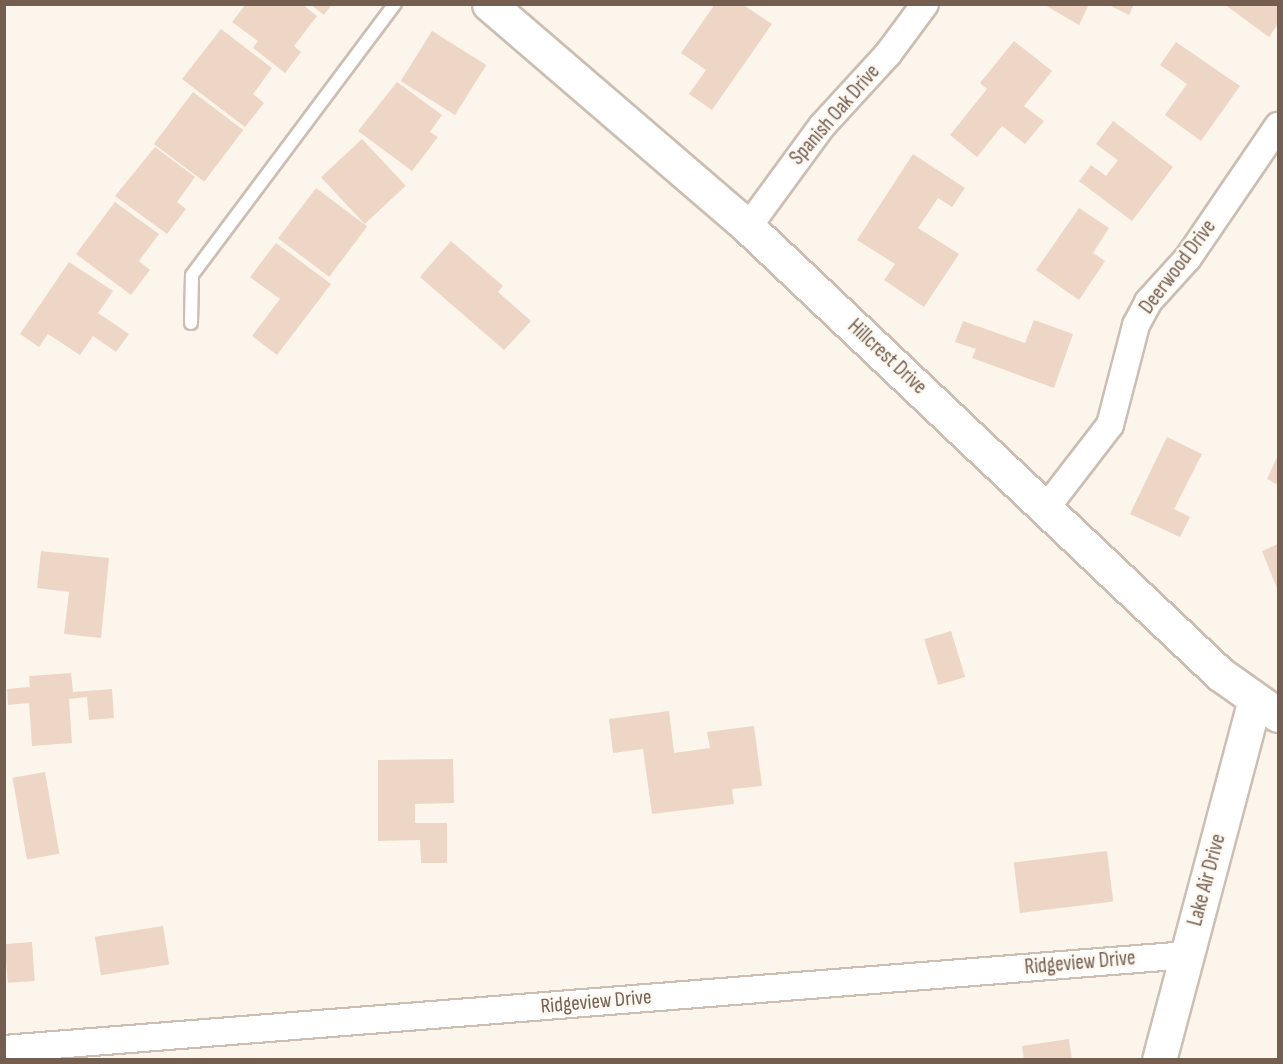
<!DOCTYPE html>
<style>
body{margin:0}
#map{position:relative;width:1283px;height:1064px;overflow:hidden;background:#fbf5eb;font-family:"Sofia Sans Condensed",sans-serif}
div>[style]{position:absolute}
.building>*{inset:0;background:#edd6c6;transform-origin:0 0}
.roads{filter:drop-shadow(2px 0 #ccbeb2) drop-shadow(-2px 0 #ccbeb2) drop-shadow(0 2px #ccbeb2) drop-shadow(0 -2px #ccbeb2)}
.lane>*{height:12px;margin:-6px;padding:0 6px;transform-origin:6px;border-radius:6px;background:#fff}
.street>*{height:26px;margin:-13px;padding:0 13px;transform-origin:13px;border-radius:13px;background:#fff}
.secondary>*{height:33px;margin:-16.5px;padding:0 16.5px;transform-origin:16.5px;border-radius:16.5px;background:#fff}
span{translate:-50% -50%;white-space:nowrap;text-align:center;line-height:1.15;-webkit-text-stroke:5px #fdf9f2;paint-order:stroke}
.street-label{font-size:21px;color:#745e50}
.frame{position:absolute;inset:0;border:6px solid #745e50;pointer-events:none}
</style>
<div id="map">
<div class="building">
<div style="clip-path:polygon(246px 4px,302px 4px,317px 16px,294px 46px,301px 52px,285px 73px,253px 48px,258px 41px,232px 22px)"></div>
<div style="clip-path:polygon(310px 4px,332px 4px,324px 15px)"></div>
<div style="clip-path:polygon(715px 4px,742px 4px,772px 24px,712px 110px,689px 94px,706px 70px,681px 53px)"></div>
<div style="clip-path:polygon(1043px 4px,1089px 4px,1079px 25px)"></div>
<div style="clip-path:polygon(1107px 4px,1134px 4px,1129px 15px)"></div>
<div style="clip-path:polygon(1224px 4px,1278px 4px,1278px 24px,1269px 37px)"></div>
<div style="clip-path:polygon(221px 29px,272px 68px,253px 94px,264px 103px,245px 127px,182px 79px)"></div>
<div style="left:432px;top:31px;width:64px;height:59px;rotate:32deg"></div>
<div style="clip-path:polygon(1014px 41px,1052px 71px,1024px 106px,1044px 121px,1025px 144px,1002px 126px,977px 157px,950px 135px,987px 89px,980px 83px)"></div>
<div style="clip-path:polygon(1176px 42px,1240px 86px,1201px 141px,1165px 115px,1187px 84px,1160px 65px)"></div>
<div style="clip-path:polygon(397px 82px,442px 115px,430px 132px,438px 137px,412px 171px,358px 131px)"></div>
<div style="left:193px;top:92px;width:63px;height:65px;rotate:37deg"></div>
<div style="clip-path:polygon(1113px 121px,1173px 167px,1132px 221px,1079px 181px,1091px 165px,1106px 176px,1118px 160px,1096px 144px)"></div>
<div style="left:362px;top:139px;width:64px;height:56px;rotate:47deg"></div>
<div style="clip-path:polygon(155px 147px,195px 177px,177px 202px,186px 209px,167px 234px,115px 196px)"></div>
<div style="clip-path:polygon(913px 154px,965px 188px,952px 207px,938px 198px,918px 228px,959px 254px,924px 307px,884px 280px,895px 264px,857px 240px)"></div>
<div style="left:316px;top:188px;width:64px;height:63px;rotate:37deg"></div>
<div style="clip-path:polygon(115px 202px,159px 234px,139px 261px,150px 270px,131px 295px,76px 254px)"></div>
<div style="clip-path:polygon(1079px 208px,1109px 228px,1093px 253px,1105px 261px,1079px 300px,1036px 270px)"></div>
<div style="clip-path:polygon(451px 241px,503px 286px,498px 292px,531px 321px,504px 350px,420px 277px)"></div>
<div style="clip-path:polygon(276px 243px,331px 284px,277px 355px,252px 336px,280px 299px,250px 277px)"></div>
<div style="clip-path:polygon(69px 262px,113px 291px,98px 313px,129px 334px,116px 352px,93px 336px,80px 355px,48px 334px,39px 347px,20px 334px)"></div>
<div style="clip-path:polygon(1034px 320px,1073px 334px,1054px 388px,972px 358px,976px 349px,955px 342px,963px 321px,1025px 343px)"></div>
<div style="clip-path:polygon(1167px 437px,1202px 454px,1174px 509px,1190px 517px,1180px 537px,1130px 514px)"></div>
<div style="clip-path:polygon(1278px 455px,1278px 485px,1267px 479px)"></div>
<div style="clip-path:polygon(1278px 544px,1278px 591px,1262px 551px)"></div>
<div style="clip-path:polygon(41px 551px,109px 558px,101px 638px,64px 634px,69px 592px,37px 588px)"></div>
<div style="left:951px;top:631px;width:48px;height:28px;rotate:73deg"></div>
<div style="clip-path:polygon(71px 673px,73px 692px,112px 689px,114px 718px,89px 720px,87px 697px,69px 699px,72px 743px,32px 746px,29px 703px,8px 705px,7px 689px,30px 687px,29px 676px)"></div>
<div style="clip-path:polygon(669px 711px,674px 753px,710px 748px,707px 732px,754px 726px,762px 786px,732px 789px,734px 804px,652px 814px,643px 749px,613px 753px,609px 719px)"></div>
<div style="clip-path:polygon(453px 759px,454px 803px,415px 804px,415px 823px,447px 823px,447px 863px,421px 863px,420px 840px,378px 841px,378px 760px)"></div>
<div style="left:45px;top:772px;width:83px;height:33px;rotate:80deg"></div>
<div style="left:1107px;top:851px;width:51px;height:94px;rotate:83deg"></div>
<div style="left:163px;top:926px;width:39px;height:69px;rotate:81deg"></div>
<div style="left:32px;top:942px;width:39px;height:27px;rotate:86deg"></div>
<div style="clip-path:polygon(1069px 1039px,1072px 1060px,1024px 1060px,1022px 1046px)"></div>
</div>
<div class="roads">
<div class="lane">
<div style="left:191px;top:323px;width:48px;rotate:-88.8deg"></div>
<div style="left:192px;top:275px;width:339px;rotate:-53.2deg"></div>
</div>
<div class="street">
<div style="left:748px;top:227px;width:125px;rotate:-53.8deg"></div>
<div style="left:822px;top:126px;width:98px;rotate:-47.5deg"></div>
<div style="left:888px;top:54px;width:62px;rotate:-53.5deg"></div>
<div style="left:1046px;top:508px;width:105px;rotate:-52.4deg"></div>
<div style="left:1110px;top:425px;width:103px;rotate:-75.4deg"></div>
<div style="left:1136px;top:325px;width:26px;rotate:-62deg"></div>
<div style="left:1148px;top:302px;width:59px;rotate:-47.7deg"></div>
<div style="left:1188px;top:258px;width:160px;rotate:-55.7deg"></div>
<div style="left:4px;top:1049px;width:1187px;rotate:-4.54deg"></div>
</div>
<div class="secondary">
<div style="left:489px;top:4px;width:342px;rotate:40.7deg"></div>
<div style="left:748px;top:227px;width:650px;rotate:43.44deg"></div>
<div style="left:1220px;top:674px;width:71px;rotate:35.3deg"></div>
<div style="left:1159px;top:1060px;width:373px;rotate:-75.1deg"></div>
</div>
</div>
<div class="street-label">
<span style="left:835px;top:115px;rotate:-49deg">Spanish Oak Drive</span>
<span style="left:1178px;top:267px;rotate:-53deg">Deerwood Drive</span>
<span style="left:887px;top:357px;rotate:43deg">Hillcrest Drive</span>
<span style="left:1207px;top:880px;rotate:-75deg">Lake Air Drive</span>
<span style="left:1080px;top:963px;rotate:-5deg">Ridgeview Drive</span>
<span style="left:596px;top:1002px;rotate:-5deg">Ridgeview Drive</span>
</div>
<div class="frame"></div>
</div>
